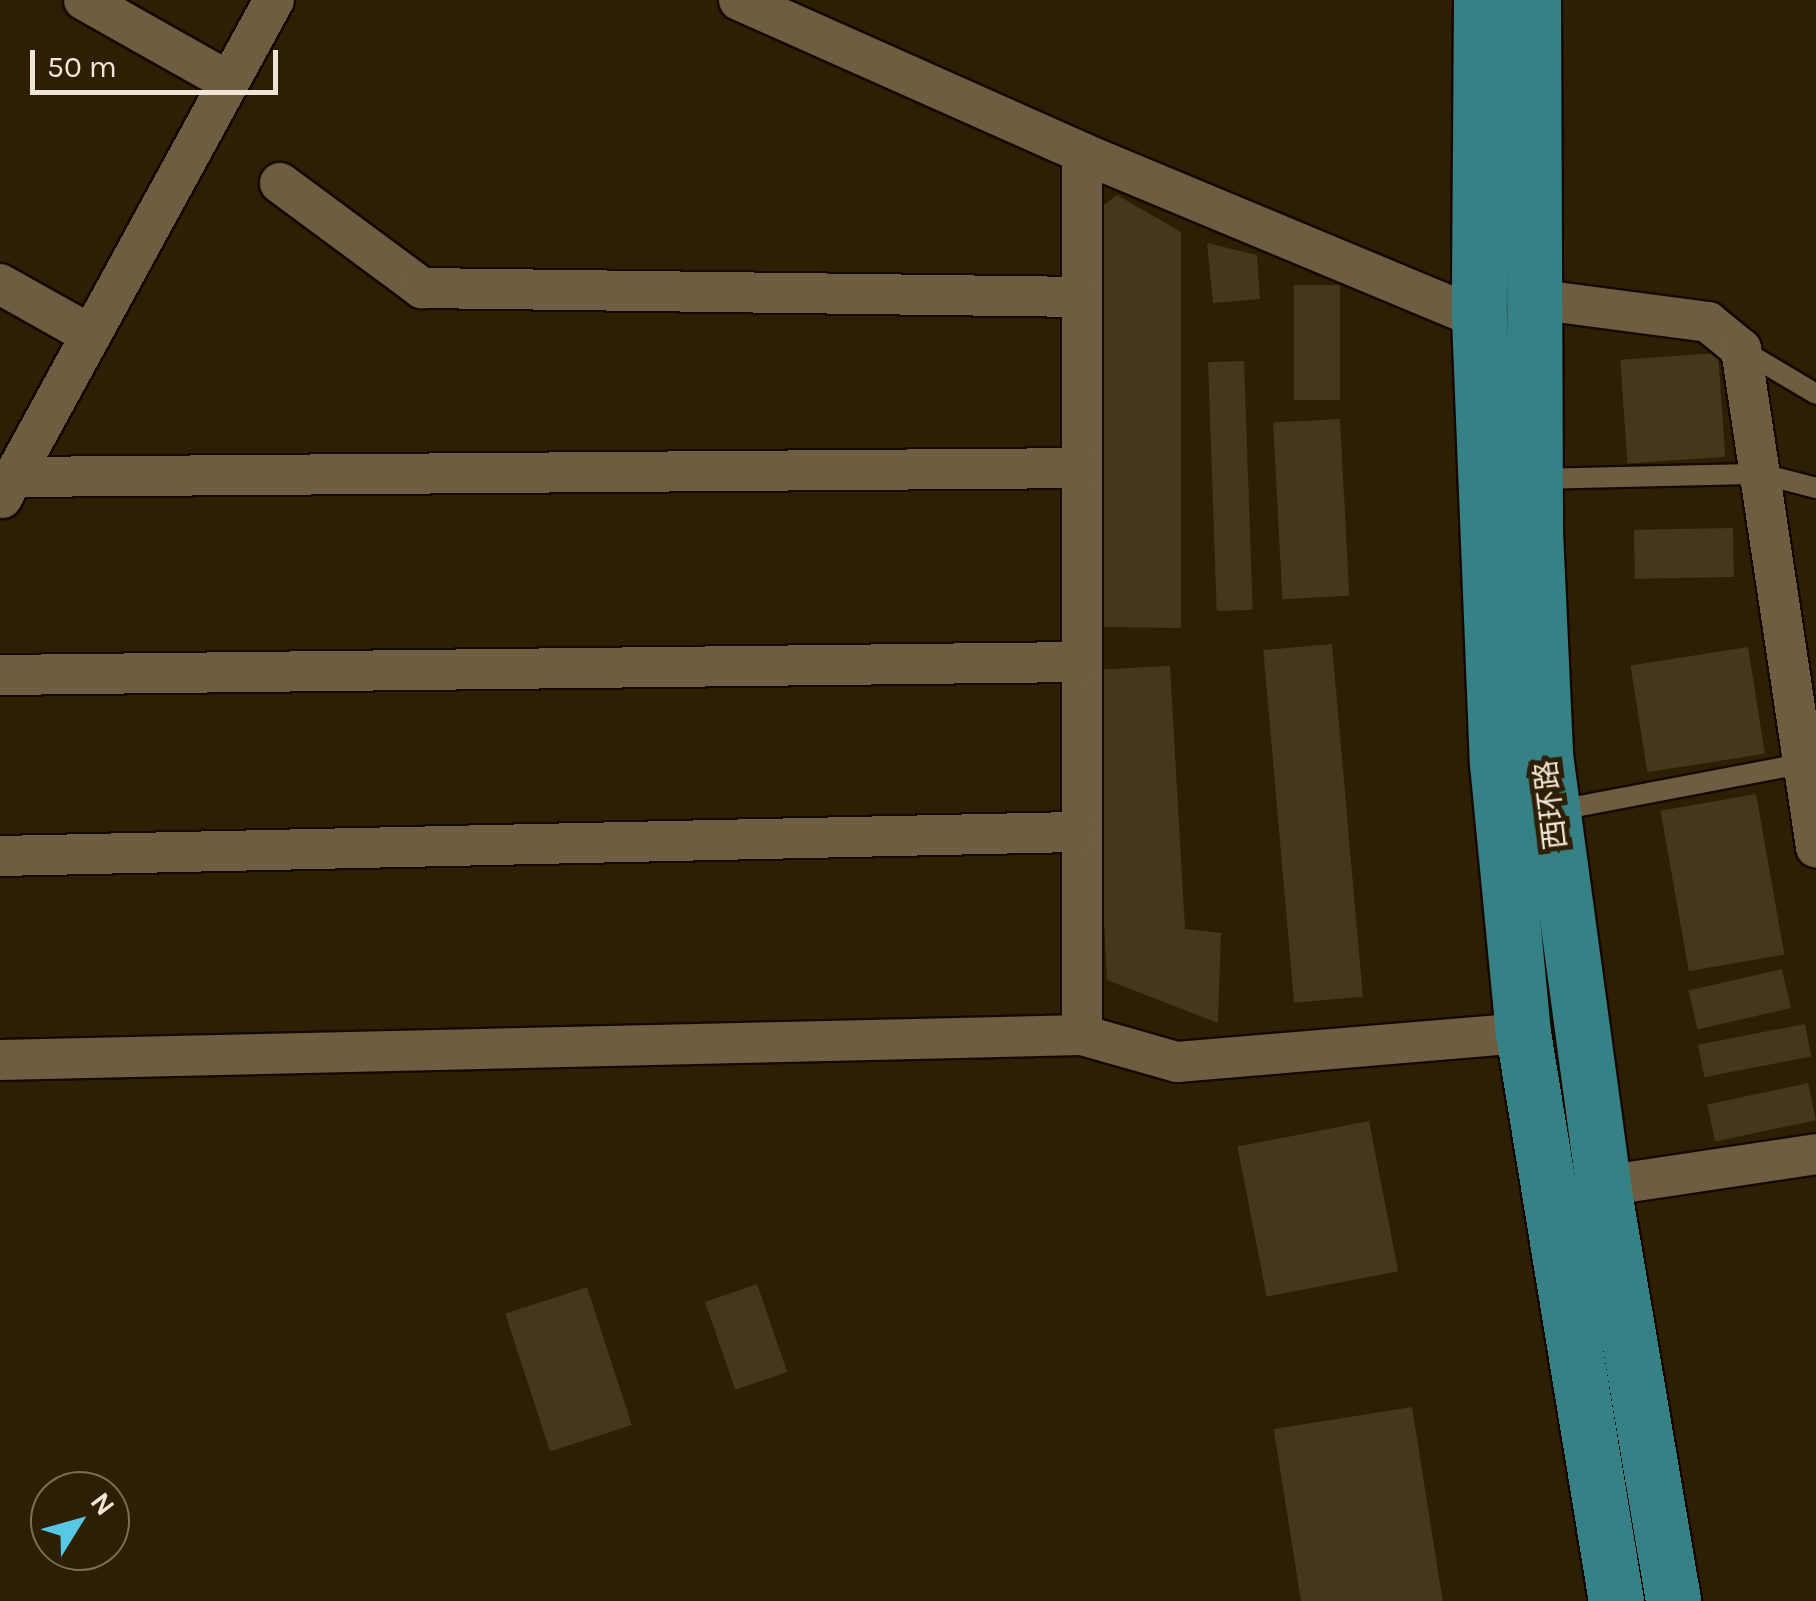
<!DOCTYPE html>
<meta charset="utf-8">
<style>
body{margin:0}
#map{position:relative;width:1816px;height:1601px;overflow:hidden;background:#2d1e04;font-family:Karla,"Noto Sans SC",sans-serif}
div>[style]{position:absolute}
.building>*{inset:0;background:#46361c;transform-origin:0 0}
.roads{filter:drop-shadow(2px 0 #150800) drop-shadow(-2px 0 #150800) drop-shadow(0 2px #150800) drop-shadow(0 -2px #150800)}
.service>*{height:20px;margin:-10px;padding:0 10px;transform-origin:10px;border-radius:10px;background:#6f5d42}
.minor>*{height:40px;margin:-20px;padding:0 20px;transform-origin:20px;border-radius:20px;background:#6f5d42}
.primary>*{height:55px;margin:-27.5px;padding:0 27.5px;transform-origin:27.5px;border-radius:27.5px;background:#368186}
span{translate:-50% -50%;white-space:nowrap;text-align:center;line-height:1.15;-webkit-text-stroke:10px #2d1e04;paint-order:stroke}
.street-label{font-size:30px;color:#f0e6d7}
.north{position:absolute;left:30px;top:1471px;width:100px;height:100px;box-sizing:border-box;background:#2d1e04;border:2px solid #7b6e58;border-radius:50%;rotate:53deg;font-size:28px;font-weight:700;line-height:40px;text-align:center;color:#f0e6d7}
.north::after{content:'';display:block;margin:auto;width:35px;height:45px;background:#58c9e4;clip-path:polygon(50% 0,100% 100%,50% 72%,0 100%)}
.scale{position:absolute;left:30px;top:50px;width:248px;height:45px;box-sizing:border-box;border:5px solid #f0e6d7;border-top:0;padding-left:12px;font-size:30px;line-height:35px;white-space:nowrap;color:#f0e6d7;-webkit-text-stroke:8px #2d1e04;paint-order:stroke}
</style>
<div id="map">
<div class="building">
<div style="clip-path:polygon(1117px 195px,1181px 232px,1181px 628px,1098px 627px,1096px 211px)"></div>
<div style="clip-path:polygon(1207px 243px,1257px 255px,1260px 299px,1213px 303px)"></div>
<div style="left:1294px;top:285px;width:46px;height:115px"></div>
<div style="left:1718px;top:353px;width:104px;height:98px;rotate:86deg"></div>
<div style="left:1244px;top:361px;width:249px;height:36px;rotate:88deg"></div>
<div style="left:1340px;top:419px;width:177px;height:67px;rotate:87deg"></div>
<div style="left:1733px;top:528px;width:49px;height:99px;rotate:89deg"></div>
<div style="left:1332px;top:644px;width:354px;height:69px;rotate:85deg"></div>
<div style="left:1748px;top:647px;width:108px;height:119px;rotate:81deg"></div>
<div style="clip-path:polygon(1170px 666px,1185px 929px,1221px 933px,1218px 1023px,1107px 980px,1091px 670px)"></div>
<div style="left:1756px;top:794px;width:163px;height:97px;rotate:80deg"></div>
<div style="left:1782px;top:969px;width:40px;height:96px;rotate:77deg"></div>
<div style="left:1805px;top:1024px;width:33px;height:109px;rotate:79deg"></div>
<div style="left:1808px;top:1083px;width:38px;height:103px;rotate:78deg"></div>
<div style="left:1369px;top:1121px;width:153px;height:134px;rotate:79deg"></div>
<div style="left:757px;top:1284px;width:93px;height:55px;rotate:71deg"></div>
<div style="left:587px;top:1287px;width:145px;height:86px;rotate:72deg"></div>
<div style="left:1412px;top:1407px;width:196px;height:140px;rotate:81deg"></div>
</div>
<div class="roads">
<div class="service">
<div style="left:1742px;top:350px;width:86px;rotate:30.7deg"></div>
<div style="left:1535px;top:479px;width:227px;rotate:-1.3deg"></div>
<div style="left:1762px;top:474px;width:56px;rotate:14.5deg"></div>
<div style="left:1554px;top:811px;width:261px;rotate:-10.8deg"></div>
</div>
<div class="minor">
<div style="left:84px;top:0;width:165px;rotate:29.4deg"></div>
<div style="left:739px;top:0;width:376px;rotate:24deg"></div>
<div style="left:1082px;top:153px;width:430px;rotate:22.6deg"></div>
<div style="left:1082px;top:153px;width:882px;rotate:90deg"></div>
<div style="left:1082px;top:1035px;width:99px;rotate:15.9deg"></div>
<div style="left:1177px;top:1062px;width:347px;rotate:-4.8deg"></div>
<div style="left:280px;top:183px;width:177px;rotate:36.5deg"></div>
<div style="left:422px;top:288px;width:659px;rotate:0.78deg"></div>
<div style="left:0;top:284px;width:102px;rotate:29.3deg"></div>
<div style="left:1534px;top:299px;width:176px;rotate:7.5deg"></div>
<div style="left:1708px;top:322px;width:43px;rotate:39.3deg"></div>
<div style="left:1741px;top:349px;width:504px;rotate:81.44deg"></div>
<div style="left:13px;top:477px;width:1067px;rotate:-0.48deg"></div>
<div style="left:2px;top:498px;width:567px;rotate:-61.36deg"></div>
<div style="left:0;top:675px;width:1078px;rotate:-0.69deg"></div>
<div style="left:0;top:856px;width:1077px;rotate:-1.28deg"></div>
<div style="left:0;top:1060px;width:1082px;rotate:-1.32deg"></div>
<div style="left:1603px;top:1186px;width:215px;rotate:-8.5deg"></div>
</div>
<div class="primary">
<div style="left:1481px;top:0;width:318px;rotate:90.4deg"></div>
<div style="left:1479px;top:318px;width:445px;rotate:87.7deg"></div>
<div style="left:1497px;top:763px;width:271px;rotate:84.5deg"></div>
<div style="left:1523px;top:1033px;width:576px;rotate:80.7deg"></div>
<div style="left:1533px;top:0;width:532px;rotate:89.78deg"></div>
<div style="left:1535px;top:532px;width:223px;rotate:87.4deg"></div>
<div style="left:1545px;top:755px;width:435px;rotate:82.3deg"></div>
<div style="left:1603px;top:1186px;width:421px;rotate:80.4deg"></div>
</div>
</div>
<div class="street-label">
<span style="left:1551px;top:805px;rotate:-97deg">西环路</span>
</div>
<div class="north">N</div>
<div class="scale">50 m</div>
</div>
